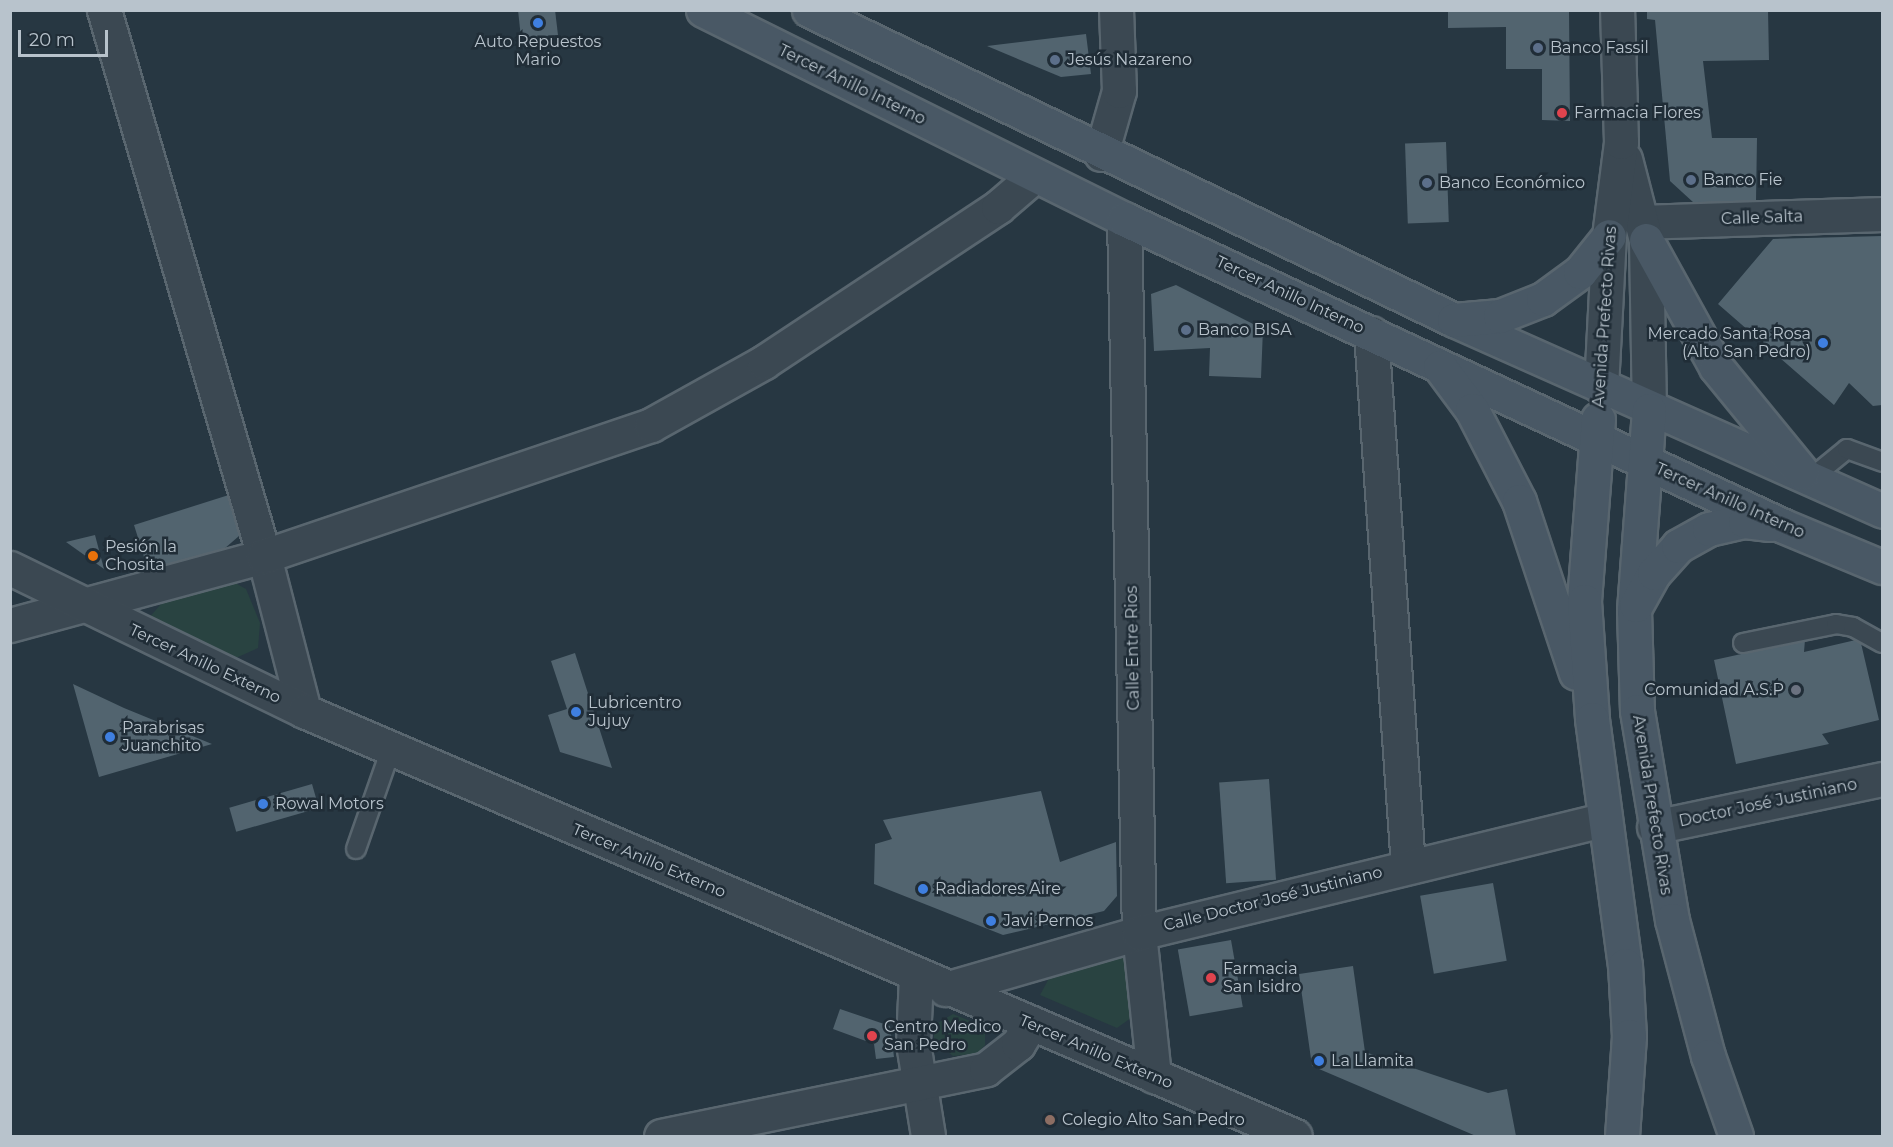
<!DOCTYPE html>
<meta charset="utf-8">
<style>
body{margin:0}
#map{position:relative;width:1893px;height:1147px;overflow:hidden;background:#273742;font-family:Montserrat,sans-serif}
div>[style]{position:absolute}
.green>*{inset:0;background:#294341}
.building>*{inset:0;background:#52646f;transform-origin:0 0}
.roads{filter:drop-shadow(2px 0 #59666f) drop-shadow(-2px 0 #59666f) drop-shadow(0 2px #59666f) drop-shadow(0 -2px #59666f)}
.service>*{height:18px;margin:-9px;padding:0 9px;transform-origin:9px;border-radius:9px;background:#3b4852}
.minor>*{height:33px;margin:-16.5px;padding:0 16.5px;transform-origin:16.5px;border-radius:16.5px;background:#3b4852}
.tertiary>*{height:33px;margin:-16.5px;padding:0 16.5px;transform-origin:16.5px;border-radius:16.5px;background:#3b4852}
.secondary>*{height:33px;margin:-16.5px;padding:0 16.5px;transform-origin:16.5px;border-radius:16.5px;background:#495865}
.dots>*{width:16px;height:16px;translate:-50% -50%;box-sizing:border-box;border:3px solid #202d37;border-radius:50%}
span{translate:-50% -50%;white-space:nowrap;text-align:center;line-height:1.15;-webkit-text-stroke:5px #202d37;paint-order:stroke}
.poi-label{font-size:16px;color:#b8c3cc}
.left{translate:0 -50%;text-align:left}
.right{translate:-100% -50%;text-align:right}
.street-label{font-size:16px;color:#b8c3cc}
.frame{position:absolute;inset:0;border:12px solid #b8c3cc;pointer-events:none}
.scale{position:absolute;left:18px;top:30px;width:90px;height:27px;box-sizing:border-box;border:3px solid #b8c3cc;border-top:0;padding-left:8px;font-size:18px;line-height:21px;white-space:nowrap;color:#b8c3cc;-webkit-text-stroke:4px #202d37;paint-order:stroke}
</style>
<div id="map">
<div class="green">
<div style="clip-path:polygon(226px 578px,246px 589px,260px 623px,258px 648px,229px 661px,147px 620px,169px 595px)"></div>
<div style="clip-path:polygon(1119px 953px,1133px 963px,1135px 1015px,1117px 1028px,1040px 995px,1053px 971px)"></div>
<div style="clip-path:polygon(953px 1014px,985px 1027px,985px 1045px,977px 1054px,953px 1056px,934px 1040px,934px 1025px)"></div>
</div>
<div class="building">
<div style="clip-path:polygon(518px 10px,555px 10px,558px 35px,521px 38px)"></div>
<div style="clip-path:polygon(1448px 10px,1569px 10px,1570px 121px,1542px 120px,1542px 69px,1506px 69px,1506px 27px,1448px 28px)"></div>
<div style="clip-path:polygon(1647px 10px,1768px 10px,1769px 60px,1703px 61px,1712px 138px,1757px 138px,1756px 201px,1694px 203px,1670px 181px,1655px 20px,1647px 19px)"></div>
<div style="clip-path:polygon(1086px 34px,1091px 74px,1061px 77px,987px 46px)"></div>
<div style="left:1446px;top:142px;width:80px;height:41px;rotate:88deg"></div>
<div style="clip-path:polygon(1882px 236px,1882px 405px,1873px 406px,1849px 383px,1834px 405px,1718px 304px,1773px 239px)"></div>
<div style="clip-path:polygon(1176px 285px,1263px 329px,1261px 378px,1209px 376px,1210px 348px,1154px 351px,1151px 294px)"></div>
<div style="clip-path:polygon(235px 493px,244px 521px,239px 536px,224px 549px,149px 573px,134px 525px)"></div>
<div style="clip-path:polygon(95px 535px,104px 569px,66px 542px)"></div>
<div style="clip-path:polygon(1860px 639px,1879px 720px,1822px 734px,1829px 744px,1736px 764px,1714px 660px,1805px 640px,1804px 652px)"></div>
<div style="clip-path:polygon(575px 653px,612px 768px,560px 752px,548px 715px,567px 709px,551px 661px)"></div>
<div style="clip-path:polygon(73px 684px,124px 708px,212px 744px,99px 777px)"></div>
<div style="left:1269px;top:779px;width:101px;height:50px;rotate:86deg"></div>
<div style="left:312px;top:784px;width:25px;height:86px;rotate:74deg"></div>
<div style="clip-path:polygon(1041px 791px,1060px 862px,1116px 842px,1117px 896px,1104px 911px,1003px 935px,874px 884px,875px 844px,892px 839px,883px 820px)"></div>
<div style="left:1493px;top:883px;width:79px;height:74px;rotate:80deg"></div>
<div style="left:1231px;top:940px;width:68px;height:54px;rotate:80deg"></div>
<div style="clip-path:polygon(1353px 966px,1365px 1052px,1488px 1093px,1507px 1089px,1516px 1136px,1476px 1136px,1312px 1066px,1299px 974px)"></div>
<div style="clip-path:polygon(840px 1009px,890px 1026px,894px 1057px,876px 1059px,874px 1044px,833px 1029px)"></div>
</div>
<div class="roads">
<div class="service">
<div style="left:1809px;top:480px;width:49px;rotate:-39.2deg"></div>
<div style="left:1847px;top:449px;width:37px;rotate:20deg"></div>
<div style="left:1743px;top:643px;width:95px;rotate:-11.5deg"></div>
<div style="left:1836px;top:624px;width:17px;rotate:10deg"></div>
<div style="left:1853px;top:627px;width:33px;rotate:29deg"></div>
<div style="left:356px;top:849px;width:106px;rotate:-70.7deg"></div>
</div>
<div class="minor">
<div style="left:104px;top:10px;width:569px;rotate:73.67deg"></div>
<div style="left:264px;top:556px;width:160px;rotate:75.5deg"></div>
<div style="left:1101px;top:154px;width:66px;rotate:-74.1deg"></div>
<div style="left:1119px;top:91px;width:81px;rotate:-92.1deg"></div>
<div style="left:1124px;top:219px;width:714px;rotate:88.8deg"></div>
<div style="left:1139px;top:933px;width:144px;rotate:84deg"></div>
<div style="left:1641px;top:222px;width:241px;rotate:-1.9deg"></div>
<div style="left:1371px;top:333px;width:534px;rotate:86.03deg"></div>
<div style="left:10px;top:625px;width:263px;rotate:-15.2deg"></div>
<div style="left:264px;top:556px;width:409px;rotate:-18.7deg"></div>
<div style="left:651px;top:425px;width:129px;rotate:-29.1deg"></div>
<div style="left:764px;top:362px;width:281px;rotate:-33.5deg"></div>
<div style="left:998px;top:207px;width:48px;rotate:-40.7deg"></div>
<div style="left:1654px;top:827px;width:233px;rotate:-11.9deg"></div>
<div style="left:916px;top:976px;width:67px;rotate:92.6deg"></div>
<div style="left:913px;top:1043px;width:94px;rotate:80.8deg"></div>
<div style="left:945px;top:989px;width:202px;rotate:-16.1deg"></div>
<div style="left:1139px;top:933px;width:479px;rotate:-13.7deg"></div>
<div style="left:661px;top:1136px;width:332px;rotate:-11.6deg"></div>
<div style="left:986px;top:1069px;width:41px;rotate:-38deg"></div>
<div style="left:1018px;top:1044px;width:25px;rotate:-58deg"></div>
</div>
<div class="tertiary">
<div style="left:1625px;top:159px;width:84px;rotate:75.5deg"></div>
<div style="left:1646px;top:240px;width:170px;rotate:89deg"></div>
<div style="left:1601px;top:387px;width:151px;rotate:-87deg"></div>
<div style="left:1609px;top:236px;width:95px;rotate:-82.7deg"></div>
<div style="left:1621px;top:142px;width:132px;rotate:-91.7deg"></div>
<div style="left:10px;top:568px;width:327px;rotate:25.9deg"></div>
<div style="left:304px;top:711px;width:1078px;rotate:23.21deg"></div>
</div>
<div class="secondary">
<div style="left:703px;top:10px;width:470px;rotate:26.4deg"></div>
<div style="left:1124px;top:219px;width:725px;rotate:24.97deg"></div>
<div style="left:1781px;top:525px;width:109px;rotate:22.6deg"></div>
<div style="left:809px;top:10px;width:716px;rotate:25.67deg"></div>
<div style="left:1454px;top:320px;width:469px;rotate:24deg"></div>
<div style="left:1646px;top:240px;width:145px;rotate:61.1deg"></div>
<div style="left:1716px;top:367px;width:136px;rotate:50.7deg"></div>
<div style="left:1454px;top:320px;width:46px;rotate:-5deg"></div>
<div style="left:1500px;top:316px;width:46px;rotate:-21.6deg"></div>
<div style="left:1543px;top:299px;width:46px;rotate:-36.1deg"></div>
<div style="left:1580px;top:272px;width:46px;rotate:-51.1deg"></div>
<div style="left:1440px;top:367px;width:54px;rotate:53.3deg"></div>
<div style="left:1472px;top:410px;width:102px;rotate:62.7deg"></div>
<div style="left:1519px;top:501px;width:181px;rotate:71.7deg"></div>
<div style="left:1649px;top:410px;width:201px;rotate:94.3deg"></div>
<div style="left:1634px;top:610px;width:101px;rotate:88.3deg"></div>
<div style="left:1637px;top:711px;width:212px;rotate:80.5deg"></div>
<div style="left:1672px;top:920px;width:141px;rotate:75.2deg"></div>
<div style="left:1708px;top:1056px;width:85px;rotate:70.7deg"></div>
<div style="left:1598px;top:419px;width:183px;rotate:94.4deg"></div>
<div style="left:1584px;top:601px;width:118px;rotate:86.1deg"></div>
<div style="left:1592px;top:719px;width:248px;rotate:82.4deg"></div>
<div style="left:1625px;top:965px;width:71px;rotate:86.8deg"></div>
<div style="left:1629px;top:1036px;width:100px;rotate:94deg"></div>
<div style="left:1636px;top:605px;width:37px;rotate:-61deg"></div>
<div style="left:1654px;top:573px;width:36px;rotate:-48deg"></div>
<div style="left:1678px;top:546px;width:35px;rotate:-29deg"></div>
<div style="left:1709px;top:529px;width:37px;rotate:-13deg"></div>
<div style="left:1745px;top:521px;width:25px;rotate:7deg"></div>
</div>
</div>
<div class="dots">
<div style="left:538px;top:23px;background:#3f7fe0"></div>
<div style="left:1538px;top:48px;background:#5c6f8a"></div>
<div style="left:1055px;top:60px;background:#5c6f8a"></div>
<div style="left:1562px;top:113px;background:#e0444e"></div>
<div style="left:1691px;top:180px;background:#5c6f8a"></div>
<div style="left:1427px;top:183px;background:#5c6f8a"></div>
<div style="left:1186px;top:330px;background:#5c6f8a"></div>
<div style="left:1823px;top:343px;background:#3f7fe0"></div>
<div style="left:93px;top:556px;background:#e8710a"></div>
<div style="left:1796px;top:690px;background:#6b7280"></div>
<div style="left:576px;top:712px;background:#3f7fe0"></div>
<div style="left:110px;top:737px;background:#3f7fe0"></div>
<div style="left:263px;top:804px;background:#3f7fe0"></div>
<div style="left:923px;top:889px;background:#3f7fe0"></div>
<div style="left:991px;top:921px;background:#3f7fe0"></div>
<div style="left:1211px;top:978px;background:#e0444e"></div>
<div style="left:872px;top:1036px;background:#e0444e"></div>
<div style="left:1319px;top:1061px;background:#3f7fe0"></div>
<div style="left:1050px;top:1120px;background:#8d6e63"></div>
</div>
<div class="poi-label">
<span style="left:538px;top:51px">Auto Repuestos<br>Mario</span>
<span class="left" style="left:1550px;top:48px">Banco Fassil</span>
<span class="left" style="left:1067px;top:60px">Jesús Nazareno</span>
<span class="left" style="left:1574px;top:113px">Farmacia Flores</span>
<span class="left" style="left:1703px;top:180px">Banco Fie</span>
<span class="left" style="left:1439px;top:183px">Banco Económico</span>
<span class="left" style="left:1198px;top:330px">Banco BISA</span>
<span class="right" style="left:1811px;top:343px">Mercado Santa Rosa<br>(Alto San Pedro)</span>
<span class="left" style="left:105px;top:556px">Pesión la<br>Chosita</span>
<span class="right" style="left:1784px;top:690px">Comunidad A.S.P</span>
<span class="left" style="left:588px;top:712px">Lubricentro<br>Jujuy</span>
<span class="left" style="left:122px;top:737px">Parabrisas<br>Juanchito</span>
<span class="left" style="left:275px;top:804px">Rowal Motors</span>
<span class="left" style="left:935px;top:889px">Radiadores Aire</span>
<span class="left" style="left:1003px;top:921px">Javi Pernos</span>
<span class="left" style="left:1223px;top:978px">Farmacia<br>San Isidro</span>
<span class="left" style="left:884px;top:1036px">Centro Medico<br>San Pedro</span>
<span class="left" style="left:1331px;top:1061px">La Llamita</span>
<span class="left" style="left:1062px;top:1120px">Colegio Alto San Pedro</span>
</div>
<div class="street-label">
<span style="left:852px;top:85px;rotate:26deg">Tercer Anillo Interno</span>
<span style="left:1762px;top:218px;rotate:-2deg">Calle Salta</span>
<span style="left:1290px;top:295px;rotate:25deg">Tercer Anillo Interno</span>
<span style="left:1605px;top:317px;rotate:-86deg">Avenida Prefecto Rivas</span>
<span style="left:1730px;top:501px;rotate:24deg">Tercer Anillo Interno</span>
<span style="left:1133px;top:648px;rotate:-91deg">Calle Entre Rios</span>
<span style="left:205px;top:664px;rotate:25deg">Tercer Anillo Externo</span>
<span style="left:1768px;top:803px;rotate:-12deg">Doctor José Justiniano</span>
<span style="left:1652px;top:805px;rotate:81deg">Avenida Prefecto Rivas</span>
<span style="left:649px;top:861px;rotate:23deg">Tercer Anillo Externo</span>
<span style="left:1273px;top:899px;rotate:-14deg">Calle Doctor José Justiniano</span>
<span style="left:1096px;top:1052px;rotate:23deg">Tercer Anillo Externo</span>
</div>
<div class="frame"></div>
<div class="scale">20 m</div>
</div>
